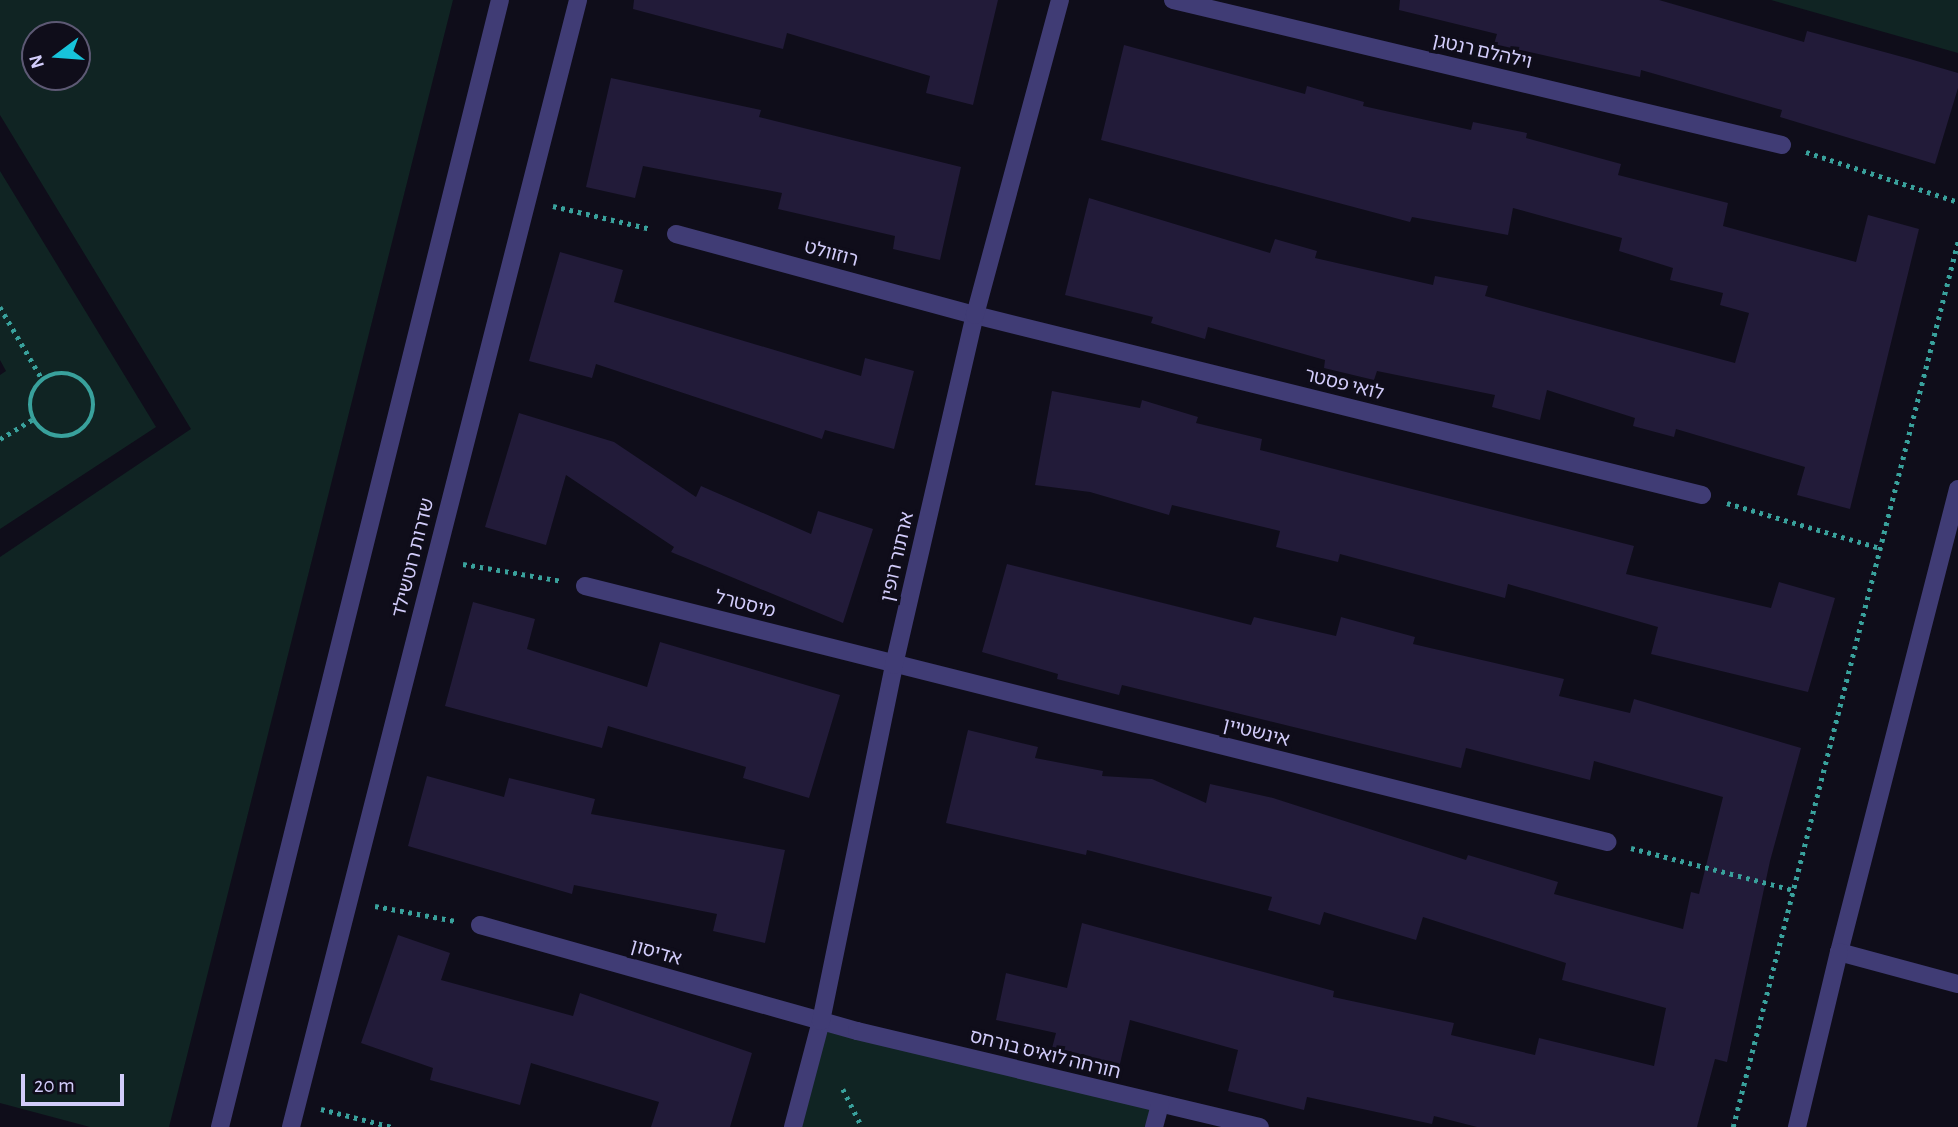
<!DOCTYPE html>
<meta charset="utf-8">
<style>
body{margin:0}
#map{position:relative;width:1958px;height:1127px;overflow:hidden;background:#0f0d1a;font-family:"Alegreya Sans","Noto Sans Hebrew",sans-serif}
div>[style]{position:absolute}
.green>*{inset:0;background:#102423}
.building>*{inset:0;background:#221b39}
.path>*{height:4.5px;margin-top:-2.25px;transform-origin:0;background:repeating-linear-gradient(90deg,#39a19c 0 3.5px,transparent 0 8.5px)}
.path>.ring{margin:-2.25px;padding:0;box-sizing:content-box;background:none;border:4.5px solid #39a19c;border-radius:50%}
.minor>*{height:18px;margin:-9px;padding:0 9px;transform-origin:9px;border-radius:9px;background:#403c75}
span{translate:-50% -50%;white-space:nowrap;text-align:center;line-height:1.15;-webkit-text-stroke:7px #0f0d1a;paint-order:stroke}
.street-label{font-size:19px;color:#d2ccfa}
.north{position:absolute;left:21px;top:21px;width:70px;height:70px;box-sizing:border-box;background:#0f0d1a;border:2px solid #5d5974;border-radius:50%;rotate:254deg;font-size:19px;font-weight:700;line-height:28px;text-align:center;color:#d2ccfa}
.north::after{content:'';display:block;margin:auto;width:24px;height:32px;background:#17c3da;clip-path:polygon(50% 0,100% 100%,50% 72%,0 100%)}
.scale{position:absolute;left:21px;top:1074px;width:103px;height:32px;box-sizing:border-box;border:4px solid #d2ccfa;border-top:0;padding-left:9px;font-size:21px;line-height:24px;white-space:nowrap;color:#d2ccfa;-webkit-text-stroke:5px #0f0d1a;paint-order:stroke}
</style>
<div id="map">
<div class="green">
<div style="clip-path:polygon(evenodd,0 0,453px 0,169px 1127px,90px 1127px,0 1103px,0 557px,191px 429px,0 115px,0 0,35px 35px,77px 35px,77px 77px,35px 77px,35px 35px)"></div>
<div style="clip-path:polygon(1771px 0,1958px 0,1958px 53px)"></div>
<div style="clip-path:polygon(0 171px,156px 427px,0 529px,0 375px,6px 371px,0 360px)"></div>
<div style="clip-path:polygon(821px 1021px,1160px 1104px,1154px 1127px,794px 1127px)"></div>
</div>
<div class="building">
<div style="clip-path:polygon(634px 0,998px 0,973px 105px,926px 93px,930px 76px,787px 33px,783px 49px,633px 9px)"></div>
<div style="clip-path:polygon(1400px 0,1659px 0,1804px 42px,1807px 31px,1910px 59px,1958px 73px,1958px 88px,1935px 164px,1780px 117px,1782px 110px,1641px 70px,1640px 77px,1494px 44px,1497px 34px,1399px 10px)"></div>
<div style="clip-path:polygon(1124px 45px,1305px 94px,1307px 86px,1364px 102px,1363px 106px,1471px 130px,1473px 122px,1527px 133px,1526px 138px,1621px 164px,1618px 175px,1728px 203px,1723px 226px,1856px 262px,1868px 215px,1919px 229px,1850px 509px,1797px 495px,1805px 467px,1676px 429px,1674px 437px,1633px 426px,1635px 418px,1547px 390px,1540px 420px,1492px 407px,1495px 395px,1377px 371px,1374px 380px,1324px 368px,1325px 360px,1208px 327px,1205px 339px,1151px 323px,1153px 317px,1065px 295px,1089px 198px,1270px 253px,1275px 239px,1317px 251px,1315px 258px,1433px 285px,1435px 276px,1488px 286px,1485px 296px,1735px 363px,1749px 313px,1720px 305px,1723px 293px,1670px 280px,1673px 268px,1619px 251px,1622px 238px,1513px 208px,1508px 235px,1412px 217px,1410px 222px,1101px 140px)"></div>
<div style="clip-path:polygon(611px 78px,761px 110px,759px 117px,961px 167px,940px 260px,893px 249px,895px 236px,778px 209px,782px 193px,643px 166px,635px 198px,586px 187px)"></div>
<div style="clip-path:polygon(560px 252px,623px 270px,614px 302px,861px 376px,865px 358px,914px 371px,894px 449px,825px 430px,822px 439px,596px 364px,592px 378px,529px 361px)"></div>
<div style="clip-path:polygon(1052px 391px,1140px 408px,1142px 400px,1198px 417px,1196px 423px,1262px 439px,1260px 450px,1634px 546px,1626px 574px,1771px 608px,1779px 582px,1835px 598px,1808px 692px,1651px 654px,1658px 627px,1508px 584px,1505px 598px,1340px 554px,1338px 562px,1276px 547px,1280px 531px,1172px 505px,1169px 515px,1090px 492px,1035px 485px)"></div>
<div style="clip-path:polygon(519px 413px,614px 442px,696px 497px,701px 486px,811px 534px,818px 511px,873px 529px,843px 623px,671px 552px,674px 547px,566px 475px,546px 545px,485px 527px)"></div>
<div style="clip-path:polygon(1007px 564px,1251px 625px,1254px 617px,1336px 636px,1341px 617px,1415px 637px,1413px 644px,1564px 679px,1559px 696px,1630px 713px,1634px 699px,1801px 748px,1770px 861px,1727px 1062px,1715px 1059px,1697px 1127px,1477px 1127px,1434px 1116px,1432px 1124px,1307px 1097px,1304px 1110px,1228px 1091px,1238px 1050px,1130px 1020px,1119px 1068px,1051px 1052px,1056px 1033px,996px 1020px,1006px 973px,1067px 988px,1082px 923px,1334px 991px,1333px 997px,1454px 1023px,1451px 1035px,1535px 1055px,1539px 1038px,1654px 1066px,1666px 1008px,1562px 980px,1566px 963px,1423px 917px,1416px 940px,1324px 912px,1320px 925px,1268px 910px,1272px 897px,1087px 850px,1086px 855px,946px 823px,968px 730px,1038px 747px,1035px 758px,1103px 771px,1102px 776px,1152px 779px,1206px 803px,1210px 784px,1273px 798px,1466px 860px,1468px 855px,1558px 882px,1554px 894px,1683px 929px,1691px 892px,1699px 894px,1723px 797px,1594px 761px,1590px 780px,1466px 748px,1461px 768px,1122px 685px,1119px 695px,1057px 679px,1058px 674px,982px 652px)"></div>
<div style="clip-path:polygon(473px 602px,535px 619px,527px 649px,647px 687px,660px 642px,840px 695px,809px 798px,743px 778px,746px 767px,608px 726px,602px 748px,445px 706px)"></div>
<div style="clip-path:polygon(427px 776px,504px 797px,509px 778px,595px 799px,591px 814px,785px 850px,765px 943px,713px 931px,717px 914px,574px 885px,572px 894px,408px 846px)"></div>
<div style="clip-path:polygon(398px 935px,450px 953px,441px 980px,573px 1016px,580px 993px,752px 1053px,730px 1127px,651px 1127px,659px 1102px,531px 1063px,520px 1105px,430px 1080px,433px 1068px,361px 1043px)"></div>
</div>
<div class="path">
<div style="left:1806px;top:152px;width:160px;rotate:18.2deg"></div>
<div style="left:553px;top:206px;width:101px;rotate:13.2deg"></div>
<div style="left:0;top:307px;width:83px;rotate:59.7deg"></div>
<div class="ring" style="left:30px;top:373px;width:59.5px;height:59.5px"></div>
<div style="left:0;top:439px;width:39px;rotate:-31deg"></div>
<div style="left:1727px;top:503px;width:159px;rotate:16.4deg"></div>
<div style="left:463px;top:564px;width:100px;rotate:9.7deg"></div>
<div style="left:1631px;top:848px;width:167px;rotate:14.5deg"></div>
<div style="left:375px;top:906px;width:82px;rotate:10.5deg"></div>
<div style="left:843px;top:1089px;width:42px;rotate:63.4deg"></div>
<div style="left:321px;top:1109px;width:73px;rotate:14.2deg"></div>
<div style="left:1733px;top:1127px;width:914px;rotate:-75.75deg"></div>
</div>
<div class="minor">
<div style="left:1173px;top:0;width:626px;rotate:13.39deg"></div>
<div style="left:676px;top:234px;width:310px;rotate:15.2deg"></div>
<div style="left:975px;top:315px;width:749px;rotate:13.91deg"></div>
<div style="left:1958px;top:489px;width:478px;rotate:104.4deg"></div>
<div style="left:1839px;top:952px;width:123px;rotate:15.1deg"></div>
<div style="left:585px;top:586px;width:1054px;rotate:14.06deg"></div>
<div style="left:480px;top:925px;width:392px;rotate:15.7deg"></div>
<div style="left:857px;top:1031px;width:414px;rotate:13.4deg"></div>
<div style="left:220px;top:1127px;width:1161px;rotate:-76.05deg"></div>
<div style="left:291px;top:1127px;width:1163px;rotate:-75.71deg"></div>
<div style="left:793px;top:1127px;width:110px;rotate:-75.2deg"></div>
<div style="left:821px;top:1021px;width:363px;rotate:-78.4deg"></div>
<div style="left:894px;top:665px;width:359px;rotate:-77deg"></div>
<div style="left:975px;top:315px;width:326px;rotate:-74.9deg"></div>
<div style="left:1154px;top:1127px;width:24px;rotate:-75deg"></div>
<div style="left:1797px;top:1127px;width:180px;rotate:-76.5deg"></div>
</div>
<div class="street-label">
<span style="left:1482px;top:52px;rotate:13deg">וילהלם רנטגן</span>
<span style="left:831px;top:254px;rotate:15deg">רוזוולט</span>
<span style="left:1344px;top:385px;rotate:14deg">לואי פסטר</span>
<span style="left:898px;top:557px;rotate:-77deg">ארתור רופין</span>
<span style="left:414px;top:558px;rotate:-76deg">שדרות רוטשילד</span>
<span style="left:745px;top:605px;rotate:14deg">מיסטרל</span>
<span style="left:1256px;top:733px;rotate:14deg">אינשטיין</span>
<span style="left:656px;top:953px;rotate:16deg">אדיסון</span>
<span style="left:1045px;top:1055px;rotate:14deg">חורחה לואיס בורחס</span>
</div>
<div class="north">N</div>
<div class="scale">20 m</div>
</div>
